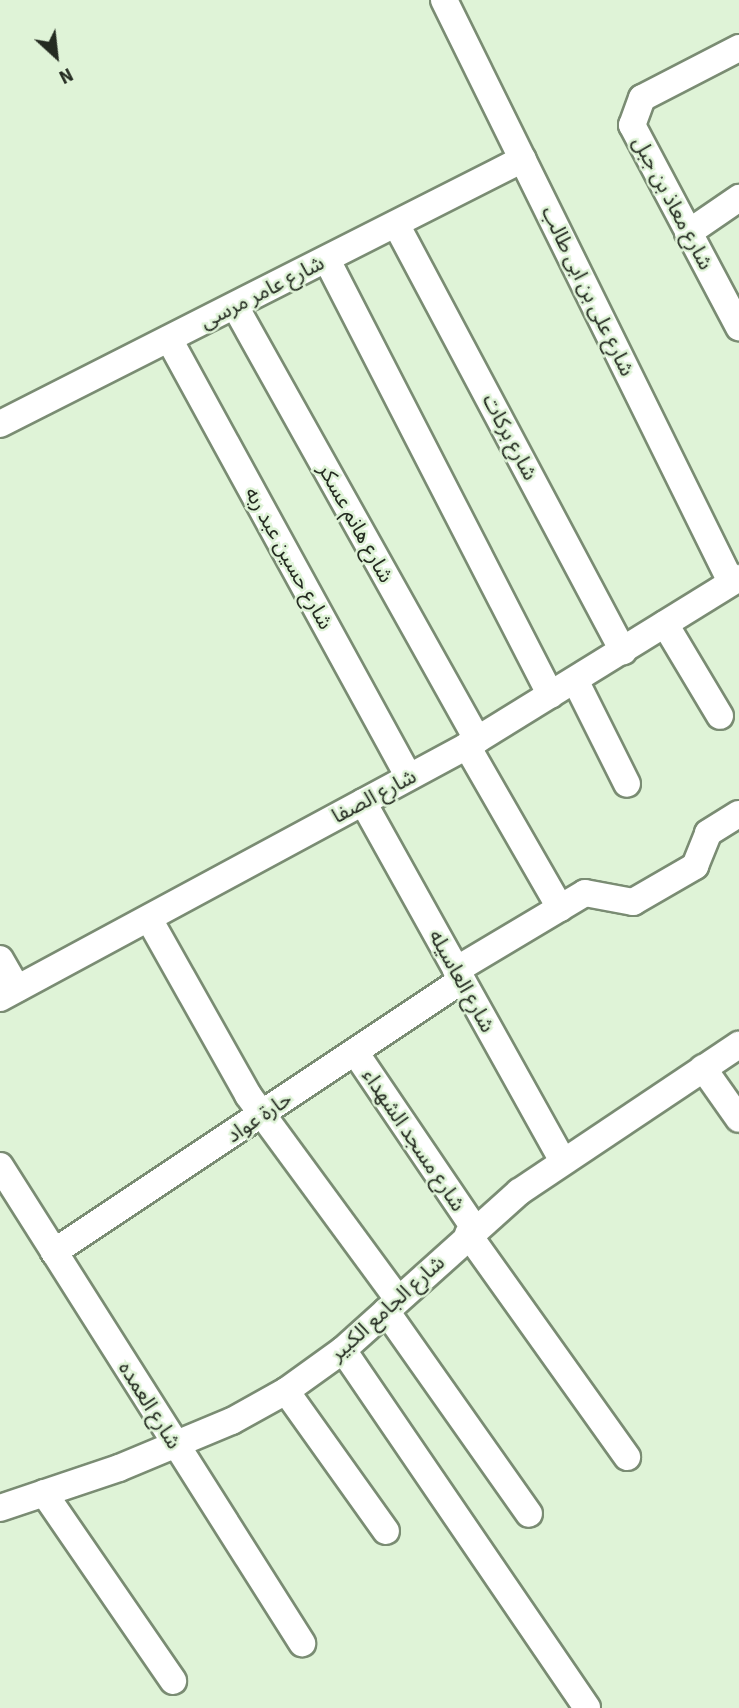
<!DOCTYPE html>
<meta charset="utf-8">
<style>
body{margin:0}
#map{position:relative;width:739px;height:1708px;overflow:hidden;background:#dff3d7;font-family:"Source Sans 3","Noto Sans Arabic",sans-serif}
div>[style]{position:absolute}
.roads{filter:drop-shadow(2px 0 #7a8c73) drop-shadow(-2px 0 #7a8c73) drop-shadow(0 2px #7a8c73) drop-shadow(0 -2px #7a8c73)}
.street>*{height:26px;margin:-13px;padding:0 13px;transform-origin:13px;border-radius:13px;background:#fff}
span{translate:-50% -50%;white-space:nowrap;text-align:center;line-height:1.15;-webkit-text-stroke:5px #dff3d7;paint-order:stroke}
.street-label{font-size:21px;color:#242b21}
.north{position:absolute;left:21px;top:21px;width:70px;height:70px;-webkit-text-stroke:5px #dff3d7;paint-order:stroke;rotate:153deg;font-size:19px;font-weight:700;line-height:28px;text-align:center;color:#242b21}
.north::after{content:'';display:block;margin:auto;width:24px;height:32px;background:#242b21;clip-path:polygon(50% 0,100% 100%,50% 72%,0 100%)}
</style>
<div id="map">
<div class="roads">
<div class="street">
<div style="left:444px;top:0;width:649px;rotate:63.75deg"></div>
<div style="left:739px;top:48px;width:109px;rotate:152.7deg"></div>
<div style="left:642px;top:98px;width:29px;rotate:110deg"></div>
<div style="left:632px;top:125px;width:229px;rotate:62.1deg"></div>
<div style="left:396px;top:224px;width:484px;rotate:62deg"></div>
<div style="left:688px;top:233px;width:62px;rotate:-34.5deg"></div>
<div style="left:327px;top:260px;width:489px;rotate:62.8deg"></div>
<div style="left:235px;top:306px;width:497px;rotate:60.8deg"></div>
<div style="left:169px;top:339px;width:499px;rotate:61.3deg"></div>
<div style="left:0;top:424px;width:586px;rotate:-26.87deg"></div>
<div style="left:665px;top:624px;width:107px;rotate:59.1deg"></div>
<div style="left:575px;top:680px;width:116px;rotate:63.4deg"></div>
<div style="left:467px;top:746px;width:187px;rotate:60.1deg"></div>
<div style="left:363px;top:802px;width:410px;rotate:60.9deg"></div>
<div style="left:149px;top:919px;width:202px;rotate:60.6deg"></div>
<div style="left:248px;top:1095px;width:253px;rotate:53.7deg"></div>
<div style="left:0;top:959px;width:34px;rotate:60deg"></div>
<div style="left:456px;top:970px;width:150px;rotate:-30.8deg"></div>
<div style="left:585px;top:893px;width:49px;rotate:10.6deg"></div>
<div style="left:633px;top:902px;width:72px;rotate:-30.1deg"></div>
<div style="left:695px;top:866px;width:35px;rotate:-68deg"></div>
<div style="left:708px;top:833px;width:36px;rotate:-32deg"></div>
<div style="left:0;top:998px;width:531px;rotate:-28.35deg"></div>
<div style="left:467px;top:746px;width:320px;rotate:-31.7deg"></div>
<div style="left:355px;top:1052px;width:212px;rotate:55.9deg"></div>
<div style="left:703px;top:1068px;width:62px;rotate:54.8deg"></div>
<div style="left:0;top:1166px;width:565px;rotate:57.66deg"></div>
<div style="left:468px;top:1234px;width:274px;rotate:54.5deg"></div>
<div style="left:54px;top:1252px;width:490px;rotate:-33.7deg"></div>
<div style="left:386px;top:1311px;width:248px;rotate:54.8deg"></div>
<div style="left:343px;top:1350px;width:433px;rotate:55.7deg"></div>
<div style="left:286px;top:1391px;width:172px;rotate:54.5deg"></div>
<div style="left:44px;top:1493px;width:228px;rotate:55.5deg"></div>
<div style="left:0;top:1508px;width:126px;rotate:-18.6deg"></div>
<div style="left:119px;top:1468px;width:122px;rotate:-22.6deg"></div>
<div style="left:232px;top:1421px;width:62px;rotate:-29.1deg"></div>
<div style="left:286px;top:1391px;width:70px;rotate:-35.7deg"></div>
<div style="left:343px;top:1350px;width:237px;rotate:-41.9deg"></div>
<div style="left:519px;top:1192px;width:265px;rotate:-33.8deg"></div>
</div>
</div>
<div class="street-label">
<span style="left:673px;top:203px;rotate:62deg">شارع معاذ بن جبل</span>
<span style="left:588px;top:291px;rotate:64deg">شارع على بن ابى طالب</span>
<span style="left:262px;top:292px;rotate:-27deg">شارع عامر مرسى</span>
<span style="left:510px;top:437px;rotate:62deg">شارع بركات</span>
<span style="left:356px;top:523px;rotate:61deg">شارع هانم عسكر</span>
<span style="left:289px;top:558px;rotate:61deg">شارع حسين عبد ربه</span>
<span style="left:374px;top:796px;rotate:-28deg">شارع الصفا</span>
<span style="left:462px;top:981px;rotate:61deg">شارع العاسيله</span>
<span style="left:259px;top:1117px;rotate:-34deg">حارة عواد</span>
<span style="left:414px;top:1140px;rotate:56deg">شارع مسجد الشهداء</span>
<span style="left:387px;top:1308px;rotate:-42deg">شارع الجامع الكبير</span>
<span style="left:150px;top:1405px;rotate:58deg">شارع العمده</span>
</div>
<div class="north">N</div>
</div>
